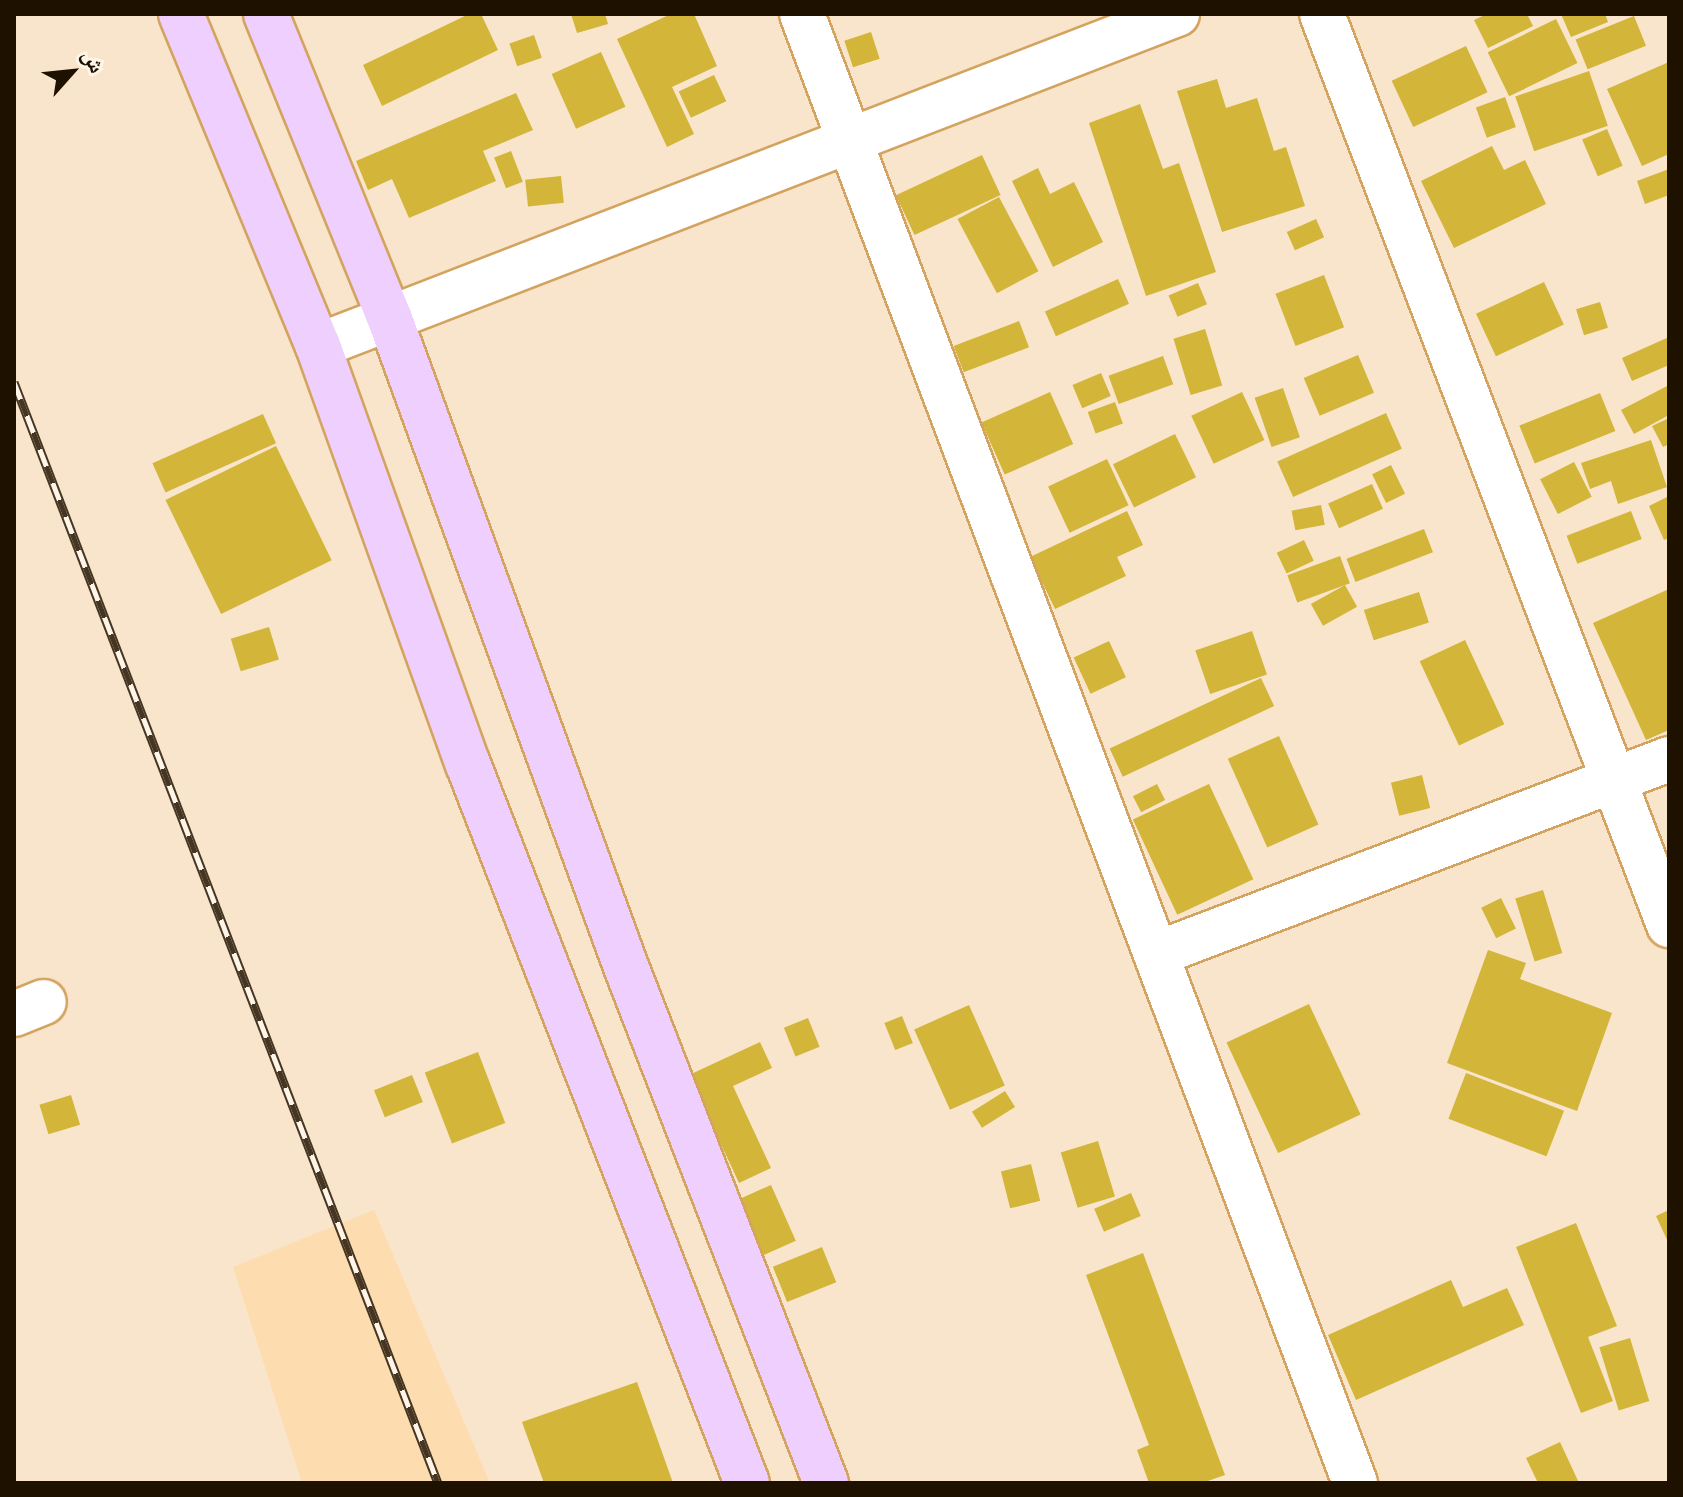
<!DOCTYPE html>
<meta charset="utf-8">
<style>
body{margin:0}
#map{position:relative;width:1683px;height:1497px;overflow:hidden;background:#f9e5cb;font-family:Karla,"Noto Naskh Arabic",sans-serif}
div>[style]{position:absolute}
.built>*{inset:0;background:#fddcb0}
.building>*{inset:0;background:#d2b539;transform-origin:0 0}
.roads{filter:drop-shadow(2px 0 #d3a35f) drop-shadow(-2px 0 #d3a35f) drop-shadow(0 2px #d3a35f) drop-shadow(0 -2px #d3a35f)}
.minor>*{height:44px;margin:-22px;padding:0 22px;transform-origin:22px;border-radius:22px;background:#fff}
.major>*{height:44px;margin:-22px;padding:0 22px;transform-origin:22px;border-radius:22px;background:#efcffd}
.rail>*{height:9px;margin-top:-4.5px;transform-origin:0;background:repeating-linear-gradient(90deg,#fef4e7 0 18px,#453623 0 36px);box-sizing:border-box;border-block:2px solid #453623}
span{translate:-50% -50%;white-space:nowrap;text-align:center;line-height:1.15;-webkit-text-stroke:6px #fef4e7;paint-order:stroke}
.frame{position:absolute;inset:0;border:16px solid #1f1100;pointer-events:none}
.north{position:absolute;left:32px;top:32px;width:80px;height:80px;-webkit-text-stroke:6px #fef4e7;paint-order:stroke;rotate:63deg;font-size:22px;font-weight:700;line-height:32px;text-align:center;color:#1f1100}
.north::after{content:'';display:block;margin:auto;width:28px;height:36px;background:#1f1100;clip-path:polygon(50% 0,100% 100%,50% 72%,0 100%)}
</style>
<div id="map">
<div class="built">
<div style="clip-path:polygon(374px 1210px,490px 1483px,302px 1483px,233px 1267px)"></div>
</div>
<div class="building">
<div style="clip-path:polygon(469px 14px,481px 14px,498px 50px,382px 106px,363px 65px)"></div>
<div style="clip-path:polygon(571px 14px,605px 14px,608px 24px,577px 33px)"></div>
<div style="clip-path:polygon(671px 14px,694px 14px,717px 66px,672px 87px,694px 134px,667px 147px,617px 39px)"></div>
<div style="clip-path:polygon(1487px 14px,1527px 14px,1533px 26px,1488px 48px,1474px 20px)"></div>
<div style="clip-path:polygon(1561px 14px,1605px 14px,1608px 22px,1571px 37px)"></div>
<div style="left:1634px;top:16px;width:32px;height:63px;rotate:68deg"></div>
<div style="left:1556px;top:19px;width:49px;height:76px;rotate:64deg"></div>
<div style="left:871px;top:32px;width:28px;height:28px;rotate:72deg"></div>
<div style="left:534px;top:35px;width:24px;height:26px;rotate:71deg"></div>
<div style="left:1466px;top:46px;width:51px;height:82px;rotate:65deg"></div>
<div style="left:601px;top:52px;width:60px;height:54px;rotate:66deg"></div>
<div style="clip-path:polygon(1669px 62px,1669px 154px,1642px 166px,1607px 89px)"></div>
<div style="left:1589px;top:71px;width:58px;height:78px;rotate:71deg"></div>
<div style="left:714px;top:75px;width:29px;height:39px;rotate:65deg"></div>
<div style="clip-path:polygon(1217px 79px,1226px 108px,1257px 98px,1274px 151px,1286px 147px,1305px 206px,1222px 232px,1177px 91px)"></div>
<div style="clip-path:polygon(516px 93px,533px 130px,483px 151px,496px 181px,409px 218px,392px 179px,368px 190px,356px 161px)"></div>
<div style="left:1505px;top:97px;width:32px;height:31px;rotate:70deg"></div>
<div style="clip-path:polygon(1140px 104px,1163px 169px,1179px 163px,1216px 272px,1146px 296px,1089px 123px)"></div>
<div style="left:1607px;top:129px;width:40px;height:27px;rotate:67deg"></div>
<div style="clip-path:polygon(1492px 146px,1504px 170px,1525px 160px,1546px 204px,1454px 248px,1421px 181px)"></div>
<div style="left:511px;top:151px;width:33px;height:18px;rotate:69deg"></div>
<div style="left:982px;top:155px;width:44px;height:95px;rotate:65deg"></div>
<div style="clip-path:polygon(1038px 168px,1050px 194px,1074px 182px,1103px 242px,1053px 267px,1012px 181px)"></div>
<div style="clip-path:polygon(1669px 169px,1669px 195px,1645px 204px,1637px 181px)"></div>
<div style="left:561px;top:176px;width:27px;height:36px;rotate:84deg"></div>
<div style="left:999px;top:197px;width:84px;height:47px;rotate:62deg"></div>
<div style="left:1316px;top:219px;width:20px;height:32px;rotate:66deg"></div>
<div style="left:1324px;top:275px;width:56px;height:52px;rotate:69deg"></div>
<div style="left:1118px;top:279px;width:27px;height:80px;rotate:66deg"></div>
<div style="left:1544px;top:282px;width:47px;height:75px;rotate:65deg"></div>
<div style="left:1198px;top:283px;width:23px;height:32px;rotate:67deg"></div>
<div style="left:1600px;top:302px;width:27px;height:25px;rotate:73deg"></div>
<div style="left:1019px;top:321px;width:28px;height:70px;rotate:69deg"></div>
<div style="left:1205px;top:329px;width:59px;height:33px;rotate:73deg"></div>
<div style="clip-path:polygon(1669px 337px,1669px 365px,1632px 381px,1622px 358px)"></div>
<div style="left:1358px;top:355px;width:41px;height:59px;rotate:67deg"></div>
<div style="left:1163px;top:356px;width:30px;height:58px;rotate:70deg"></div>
<div style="left:1101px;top:373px;width:25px;height:31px;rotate:67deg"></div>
<div style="clip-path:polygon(1669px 385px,1669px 415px,1634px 434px,1621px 410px)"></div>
<div style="left:1283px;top:388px;width:52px;height:30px;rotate:71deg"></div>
<div style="left:1050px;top:392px;width:57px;height:75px;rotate:66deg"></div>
<div style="left:1242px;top:392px;width:53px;height:56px;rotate:65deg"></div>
<div style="left:1600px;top:393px;width:41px;height:87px;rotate:68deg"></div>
<div style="left:1115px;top:402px;width:23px;height:29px;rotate:70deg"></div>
<div style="left:1386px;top:413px;width:39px;height:119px;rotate:66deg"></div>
<div style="left:263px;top:414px;width:32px;height:121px;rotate:66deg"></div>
<div style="clip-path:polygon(1669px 418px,1669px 444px,1663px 447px,1652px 426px)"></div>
<div style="left:1175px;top:434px;width:48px;height:69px;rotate:64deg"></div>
<div style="clip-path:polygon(1651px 440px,1667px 487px,1618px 504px,1611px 481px,1590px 489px,1581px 463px)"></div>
<div style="left:276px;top:446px;width:127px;height:123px;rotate:64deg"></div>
<div style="left:1107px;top:459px;width:51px;height:65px;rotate:65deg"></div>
<div style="left:1574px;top:462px;width:39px;height:38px;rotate:63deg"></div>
<div style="left:1391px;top:465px;width:32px;height:21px;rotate:64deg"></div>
<div style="left:1372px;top:484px;width:27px;height:48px;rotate:66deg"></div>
<div style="clip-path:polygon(1669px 496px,1669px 538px,1664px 540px,1649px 506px)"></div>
<div style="left:1321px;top:505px;width:20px;height:30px;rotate:79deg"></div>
<div style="clip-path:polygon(1127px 511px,1143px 545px,1117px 557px,1126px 576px,1055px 609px,1030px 557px)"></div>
<div style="left:1631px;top:511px;width:30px;height:69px;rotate:69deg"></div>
<div style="left:1424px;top:529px;width:25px;height:83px;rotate:69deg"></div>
<div style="left:1304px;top:540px;width:23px;height:30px;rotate:65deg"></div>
<div style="left:1340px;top:556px;width:29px;height:56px;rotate:70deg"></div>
<div style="left:1345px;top:585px;width:25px;height:39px;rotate:61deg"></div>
<div style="clip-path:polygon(1669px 589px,1669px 730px,1646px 740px,1593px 623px)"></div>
<div style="left:1419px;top:592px;width:32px;height:58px;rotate:72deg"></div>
<div style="left:269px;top:627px;width:34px;height:40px;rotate:73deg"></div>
<div style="left:1252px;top:631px;width:46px;height:60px;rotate:71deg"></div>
<div style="left:1465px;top:640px;width:93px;height:50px;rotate:65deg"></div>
<div style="left:1109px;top:641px;width:40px;height:39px;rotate:65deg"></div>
<div style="left:1261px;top:678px;width:31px;height:167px;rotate:65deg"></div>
<div style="left:1279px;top:736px;width:97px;height:56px;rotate:66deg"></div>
<div style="left:1422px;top:775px;width:34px;height:32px;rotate:76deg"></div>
<div style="left:1157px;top:784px;width:18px;height:27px;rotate:63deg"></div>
<div style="left:1209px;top:784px;width:105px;height:84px;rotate:65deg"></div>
<div style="left:1543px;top:890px;width:66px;height:29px;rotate:73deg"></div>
<div style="left:1501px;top:898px;width:34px;height:22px;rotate:64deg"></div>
<div style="clip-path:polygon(1488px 950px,1526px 963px,1520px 979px,1612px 1013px,1577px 1111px,1447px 1063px)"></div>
<div style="left:1309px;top:1004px;width:122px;height:91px;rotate:65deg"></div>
<div style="left:969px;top:1005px;width:88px;height:60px;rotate:66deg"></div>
<div style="left:902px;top:1016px;width:29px;height:19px;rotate:68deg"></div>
<div style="left:808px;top:1018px;width:31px;height:26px;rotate:68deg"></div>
<div style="clip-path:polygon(760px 1042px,772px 1068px,733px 1086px,771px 1168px,739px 1183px,689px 1075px)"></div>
<div style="left:478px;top:1052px;width:76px;height:57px;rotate:69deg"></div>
<div style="left:1466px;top:1073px;width:105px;height:49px;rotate:21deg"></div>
<div style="left:412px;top:1075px;width:29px;height:41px;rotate:68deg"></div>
<div style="left:1005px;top:1091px;width:19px;height:39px;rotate:58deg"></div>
<div style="left:71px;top:1095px;width:31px;height:33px;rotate:73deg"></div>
<div style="left:1098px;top:1141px;width:58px;height:39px;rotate:73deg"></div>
<div style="left:1031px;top:1164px;width:38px;height:31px;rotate:76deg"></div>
<div style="left:771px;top:1185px;width:61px;height:35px;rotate:66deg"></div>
<div style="left:1131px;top:1193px;width:25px;height:40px;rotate:67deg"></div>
<div style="clip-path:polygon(1669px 1210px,1669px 1244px,1656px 1216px)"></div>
<div style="clip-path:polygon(1576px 1223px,1617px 1326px,1588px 1337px,1613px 1401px,1581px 1413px,1516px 1247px)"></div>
<div style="left:822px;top:1247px;width:38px;height:53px;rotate:68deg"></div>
<div style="clip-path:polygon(1143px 1253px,1225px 1475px,1202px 1483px,1149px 1483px,1137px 1450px,1149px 1445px,1086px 1275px)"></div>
<div style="clip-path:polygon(1451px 1280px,1463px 1307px,1507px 1288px,1524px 1325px,1356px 1400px,1328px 1335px)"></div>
<div style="left:1630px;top:1338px;width:66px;height:32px;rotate:73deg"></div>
<div style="clip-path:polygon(637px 1382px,673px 1483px,544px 1483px,522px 1422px)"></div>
<div style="clip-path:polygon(1560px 1442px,1579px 1483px,1538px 1483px,1526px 1458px)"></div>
</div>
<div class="roads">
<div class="minor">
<div style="left:802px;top:14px;width:1570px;rotate:69.37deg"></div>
<div style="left:1322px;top:14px;width:975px;rotate:69.15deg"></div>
<div style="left:318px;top:346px;width:921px;rotate:-21.13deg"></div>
<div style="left:1156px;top:954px;width:549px;rotate:-20.81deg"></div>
<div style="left:14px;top:1014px;width:32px;rotate:-22deg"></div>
</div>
<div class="major">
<div style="left:181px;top:14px;width:359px;rotate:67.6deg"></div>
<div style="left:318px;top:346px;width:444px;rotate:70.3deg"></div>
<div style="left:468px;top:764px;width:771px;rotate:68.79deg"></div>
<div style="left:266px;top:14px;width:329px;rotate:67.9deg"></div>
<div style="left:390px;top:319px;width:686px;rotate:69.98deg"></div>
<div style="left:625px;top:964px;width:557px;rotate:68.83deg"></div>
</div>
</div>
<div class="rail">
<div style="left:14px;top:382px;width:1180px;rotate:68.94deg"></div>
</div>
<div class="frame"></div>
<div class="north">ش</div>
</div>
